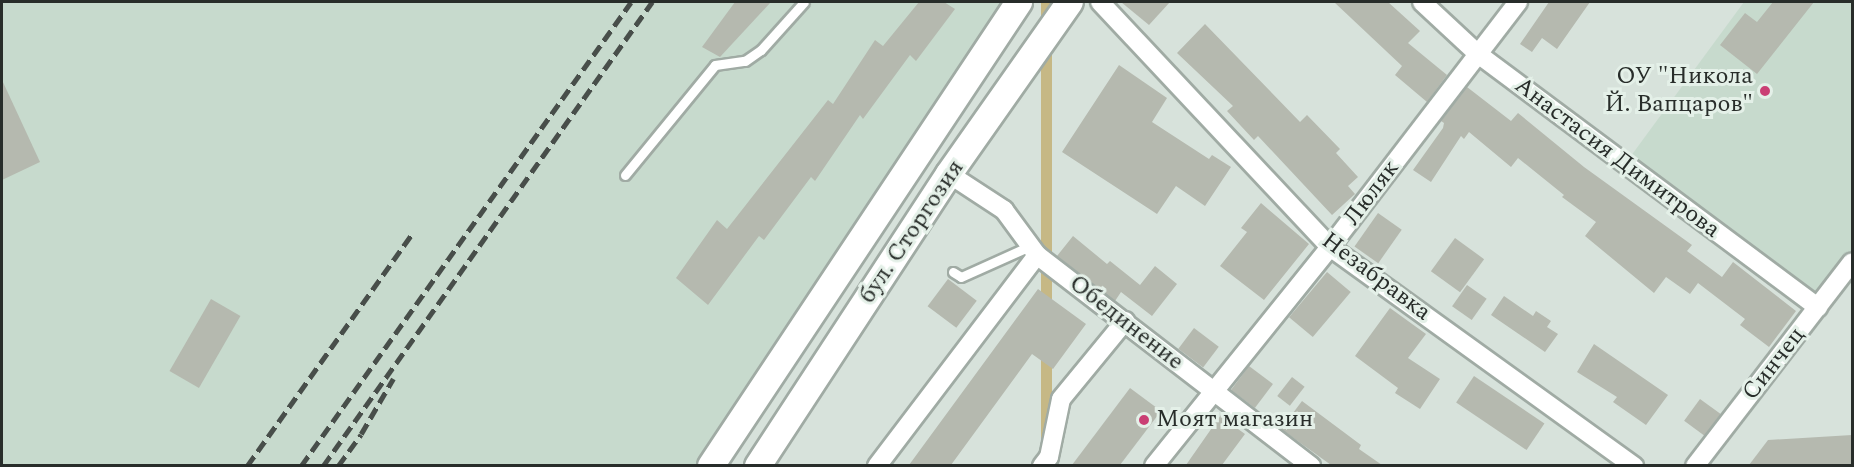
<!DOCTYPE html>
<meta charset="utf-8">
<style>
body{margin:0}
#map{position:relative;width:1854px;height:467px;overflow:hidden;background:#d7e2db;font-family:Spectral,serif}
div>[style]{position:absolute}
.built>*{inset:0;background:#c7dacd}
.green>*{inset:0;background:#c6b885;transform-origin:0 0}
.building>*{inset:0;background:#b5b9af;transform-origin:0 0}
.roads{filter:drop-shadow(2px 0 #a0aba4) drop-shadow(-2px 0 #a0aba4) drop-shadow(0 2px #a0aba4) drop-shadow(0 -2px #a0aba4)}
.service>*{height:9px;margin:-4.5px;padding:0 4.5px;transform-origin:4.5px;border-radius:4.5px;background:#fff}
.minor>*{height:18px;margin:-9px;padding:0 9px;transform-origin:9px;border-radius:9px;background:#fff}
.secondary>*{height:26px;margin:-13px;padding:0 13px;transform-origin:13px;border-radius:13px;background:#fff}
.rail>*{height:4.5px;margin-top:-2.25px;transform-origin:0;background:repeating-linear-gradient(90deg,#484e4a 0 12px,transparent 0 18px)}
.dots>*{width:16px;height:16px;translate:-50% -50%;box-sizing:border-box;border:3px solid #e4f0e8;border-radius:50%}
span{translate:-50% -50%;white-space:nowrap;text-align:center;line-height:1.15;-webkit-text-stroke:6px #e4f0e8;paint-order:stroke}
.poi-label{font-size:24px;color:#282d2a}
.right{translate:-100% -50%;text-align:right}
.left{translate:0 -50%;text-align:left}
.street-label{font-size:24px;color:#282d2a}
.frame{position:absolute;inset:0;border:3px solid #282d2a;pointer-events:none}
</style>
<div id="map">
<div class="built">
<div style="clip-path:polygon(2px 2px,1008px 2px,960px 69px,695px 466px,2px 465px)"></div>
<div style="clip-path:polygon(1744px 2px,1852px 2px,1852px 262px,1818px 307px,1625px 164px)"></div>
</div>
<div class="green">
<div style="left:1041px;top:2px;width:11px;height:558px"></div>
</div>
<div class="building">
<div style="clip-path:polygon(735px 2px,771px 2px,720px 57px,702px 47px)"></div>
<div style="clip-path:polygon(919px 2px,944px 2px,955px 9px,916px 61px,910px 55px,863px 119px,860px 115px,815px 181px,811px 177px,764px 240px,759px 236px,708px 305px,676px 278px,717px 220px,727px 229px,828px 100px,833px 104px,875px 40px,883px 46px)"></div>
<div style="clip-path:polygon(1121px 2px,1170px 2px,1149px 25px)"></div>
<div style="clip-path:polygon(1334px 2px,1388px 2px,1420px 31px,1408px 43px,1447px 75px,1427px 102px,1395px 75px,1402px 66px)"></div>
<div style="clip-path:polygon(1549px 2px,1590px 2px,1557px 49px,1542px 38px,1532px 52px,1520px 44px)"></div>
<div style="clip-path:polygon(1773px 2px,1814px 2px,1757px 74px,1720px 45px,1745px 13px,1757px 22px)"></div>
<div style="clip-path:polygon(1205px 24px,1300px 122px,1307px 115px,1340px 149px,1336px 153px,1358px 177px,1348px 186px,1355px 194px,1332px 215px,1258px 136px,1254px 140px,1227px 111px,1233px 106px,1177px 53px)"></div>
<div style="clip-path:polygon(1119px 65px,1167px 98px,1152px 122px,1209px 159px,1212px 155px,1231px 167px,1205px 206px,1176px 186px,1157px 214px,1062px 152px)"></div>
<div style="clip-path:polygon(2px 80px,40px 162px,2px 180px)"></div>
<div style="clip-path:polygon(1467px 87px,1511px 121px,1518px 113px,1584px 167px,1692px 245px,1687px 251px,1722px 277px,1733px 262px,1796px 311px,1769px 347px,1740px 325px,1745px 319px,1698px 283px,1690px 294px,1666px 277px,1654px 293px,1585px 236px,1596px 222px,1562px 197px,1564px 195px,1518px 158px,1511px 167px,1469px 132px,1464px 139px,1461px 136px,1431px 182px,1413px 170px,1443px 128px,1444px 123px,1441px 121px)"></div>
<div style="clip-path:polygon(1261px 203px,1309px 244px,1264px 300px,1220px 266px,1247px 232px,1241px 228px)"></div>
<div style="left:1378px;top:213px;width:29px;height:41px;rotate:35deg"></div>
<div style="clip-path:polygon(1073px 236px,1107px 264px,1110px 261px,1140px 285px,1155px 266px,1177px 284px,1152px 316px,1121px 292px,1115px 301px,1057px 256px)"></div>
<div style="left:1455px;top:238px;width:36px;height:41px;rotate:36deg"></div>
<div style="left:1327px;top:272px;width:31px;height:59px;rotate:40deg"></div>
<div style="left:948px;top:279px;width:36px;height:34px;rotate:37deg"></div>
<div style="left:1467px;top:285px;width:24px;height:26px;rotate:35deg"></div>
<div style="clip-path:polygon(1038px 289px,1086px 324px,1053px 369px,1032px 354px,951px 465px,909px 465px)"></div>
<div style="clip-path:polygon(1504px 296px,1533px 316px,1536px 311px,1551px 321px,1547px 327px,1558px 334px,1545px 352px,1491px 315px)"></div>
<div style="left:211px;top:299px;width:34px;height:83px;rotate:30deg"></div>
<div style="clip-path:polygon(1390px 308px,1426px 334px,1408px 358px,1440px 379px,1420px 409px,1395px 393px,1398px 388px,1355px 356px)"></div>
<div style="left:1194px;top:328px;width:31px;height:26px;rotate:37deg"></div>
<div style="clip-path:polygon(1594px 344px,1668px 395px,1646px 425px,1613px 402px,1617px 397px,1577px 372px)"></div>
<div style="left:1249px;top:366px;width:30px;height:30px;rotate:37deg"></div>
<div style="left:1474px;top:376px;width:85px;height:32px;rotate:34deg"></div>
<div style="left:1292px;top:377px;width:16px;height:24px;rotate:38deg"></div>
<div style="clip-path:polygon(1130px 388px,1161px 411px,1120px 465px,1072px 465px)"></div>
<div style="left:1700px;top:399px;width:26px;height:27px;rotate:36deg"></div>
<div style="clip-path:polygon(1302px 401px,1361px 445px,1359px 449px,1382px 465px,1331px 465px,1281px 429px)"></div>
<div style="clip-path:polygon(1223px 412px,1241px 426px,1238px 429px,1245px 434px,1222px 465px,1186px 465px)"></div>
<div style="clip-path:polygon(1852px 435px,1852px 465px,1749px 465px,1768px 440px)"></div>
</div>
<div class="roads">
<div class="service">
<div style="left:625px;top:175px;width:142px;rotate:-50.7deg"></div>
<div style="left:715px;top:65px;width:30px;rotate:-8deg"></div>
<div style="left:745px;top:61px;width:19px;rotate:-35deg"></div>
<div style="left:761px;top:50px;width:64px;rotate:-48.1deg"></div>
<div style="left:953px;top:272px;width:9px;rotate:32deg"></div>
<div style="left:961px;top:277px;width:76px;rotate:-24.2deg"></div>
</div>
<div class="minor">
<div style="left:1100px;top:2px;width:336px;rotate:46.8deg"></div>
<div style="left:1330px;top:247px;width:375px;rotate:35.8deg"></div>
<div style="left:1422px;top:2px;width:76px;rotate:42.9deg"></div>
<div style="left:1478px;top:54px;width:424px;rotate:36.7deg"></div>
<div style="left:949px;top:174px;width:66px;rotate:33.2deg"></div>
<div style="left:1004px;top:210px;width:56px;rotate:53.7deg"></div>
<div style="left:1037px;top:255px;width:346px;rotate:37.6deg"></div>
<div style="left:877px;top:466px;width:265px;rotate:-52.8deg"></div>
<div style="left:1042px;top:466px;width:11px;rotate:-52deg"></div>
<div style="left:1049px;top:457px;width:59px;rotate:-78.3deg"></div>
<div style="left:1061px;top:399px;width:101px;rotate:-50.6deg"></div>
<div style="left:1154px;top:466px;width:281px;rotate:-51.2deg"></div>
<div style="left:1330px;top:247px;width:309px;rotate:-52.5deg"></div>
<div style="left:1695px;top:466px;width:257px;rotate:-52.4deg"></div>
</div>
<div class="secondary">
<div style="left:711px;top:466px;width:557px;rotate:-56.42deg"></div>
<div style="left:758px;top:466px;width:349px;rotate:-56.8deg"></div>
<div style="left:949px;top:174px;width:210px;rotate:-54.9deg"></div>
</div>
</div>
<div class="rail">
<div style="left:247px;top:466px;width:283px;rotate:-54.6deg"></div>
<div style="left:301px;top:466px;width:569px;rotate:-54.58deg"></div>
<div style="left:323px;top:466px;width:569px;rotate:-54.66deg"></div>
<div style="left:338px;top:466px;width:39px;rotate:-54deg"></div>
<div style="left:361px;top:434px;width:64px;rotate:-59.8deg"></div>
</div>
<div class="dots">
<div style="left:1765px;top:91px;background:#ca3f74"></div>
<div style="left:1144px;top:420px;background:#ca3f74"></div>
</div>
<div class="poi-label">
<span class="right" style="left:1753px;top:91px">ОУ "Никола<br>Й. Вапцаров"</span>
<span class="left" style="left:1156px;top:420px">Моят магазин</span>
</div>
<div class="street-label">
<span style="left:1617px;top:158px;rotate:37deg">Анастасия Димитрова</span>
<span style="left:1372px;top:193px;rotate:-53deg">Люляк</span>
<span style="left:912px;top:232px;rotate:-56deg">бул. Сторгозия</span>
<span style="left:1376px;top:277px;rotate:37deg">Незабравка</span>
<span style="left:1126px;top:323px;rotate:38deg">Обединение</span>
<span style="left:1774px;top:364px;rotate:-52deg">Синчец</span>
</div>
<div class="frame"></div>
</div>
